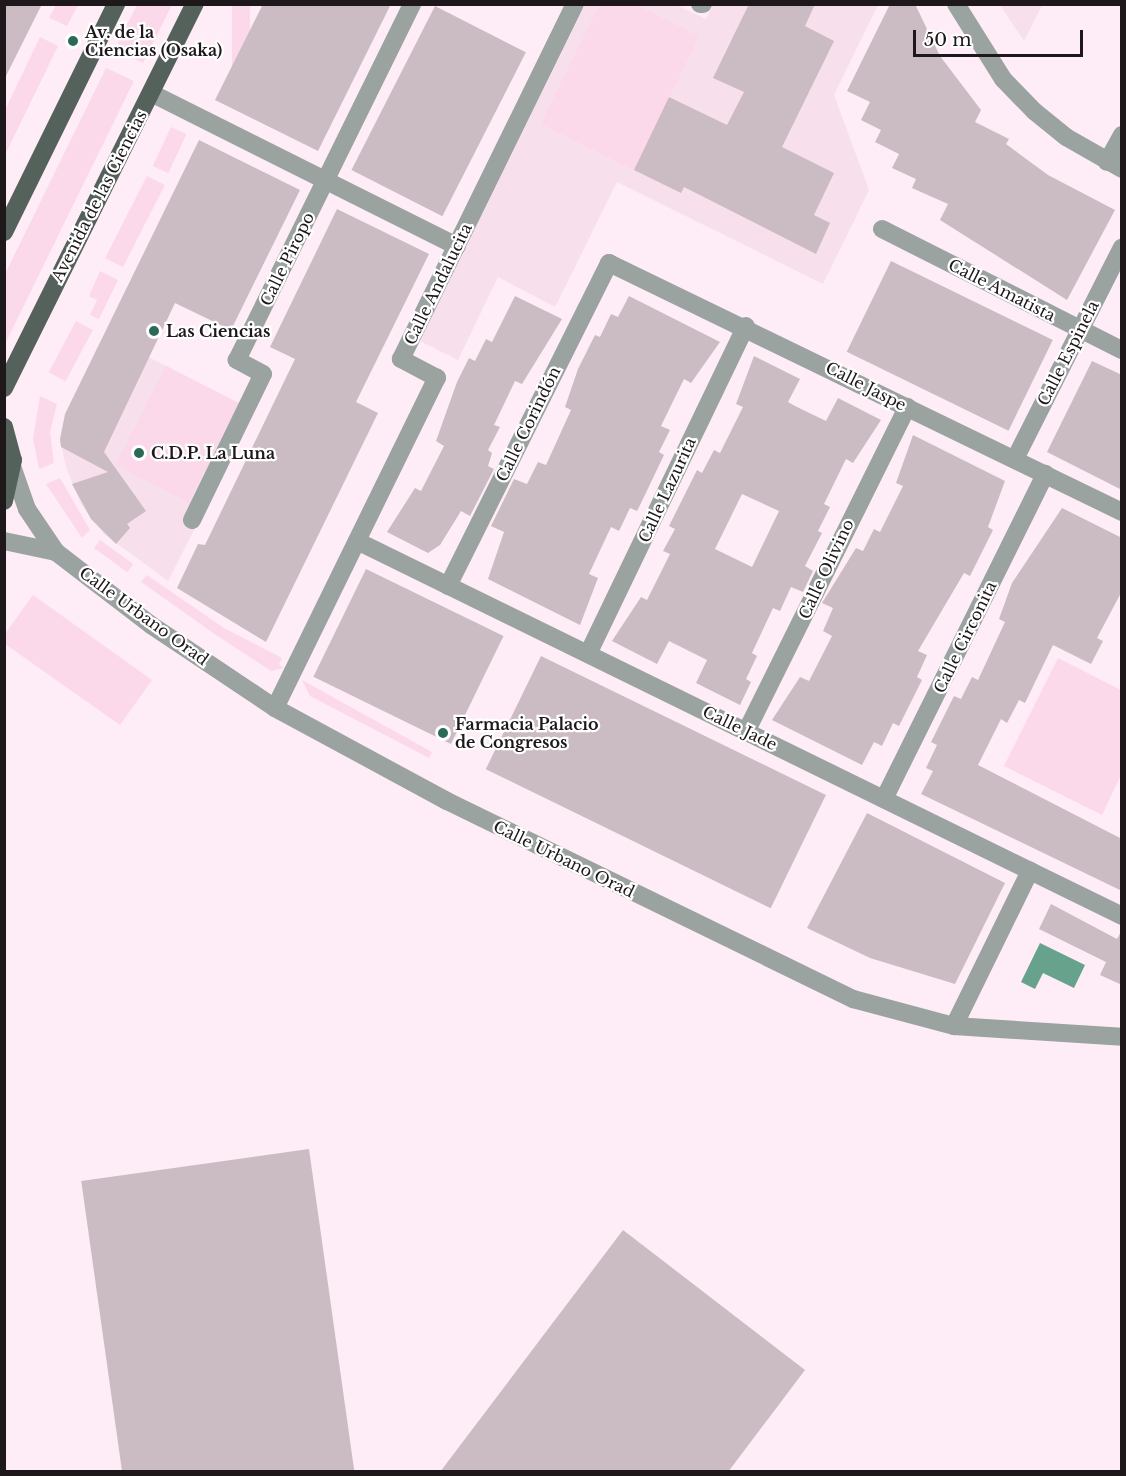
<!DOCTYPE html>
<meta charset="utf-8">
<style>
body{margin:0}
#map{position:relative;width:1126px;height:1476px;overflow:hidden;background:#feedf6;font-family:"Libre Baskerville",serif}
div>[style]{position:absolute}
.built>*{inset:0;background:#f7dfeb}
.green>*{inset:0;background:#fcd8eb;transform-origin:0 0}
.water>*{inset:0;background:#67a28d}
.building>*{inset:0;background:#cbbbc3;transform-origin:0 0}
.minor>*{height:18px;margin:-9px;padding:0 9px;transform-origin:9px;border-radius:9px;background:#9ba3a0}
.major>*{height:18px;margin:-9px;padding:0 9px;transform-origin:9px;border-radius:9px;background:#55625c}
.dots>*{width:16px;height:16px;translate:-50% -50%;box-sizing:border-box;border:3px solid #fff;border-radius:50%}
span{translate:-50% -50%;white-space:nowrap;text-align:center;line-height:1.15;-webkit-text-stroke:4.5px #fff;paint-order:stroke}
.poi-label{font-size:16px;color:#1e181b;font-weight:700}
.left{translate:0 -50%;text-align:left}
.street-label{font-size:16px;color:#1e181b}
.frame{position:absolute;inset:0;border:6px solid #1e181b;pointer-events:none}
.scale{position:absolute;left:913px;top:30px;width:170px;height:27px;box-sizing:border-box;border:3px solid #1e181b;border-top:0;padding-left:8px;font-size:18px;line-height:21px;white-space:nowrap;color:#1e181b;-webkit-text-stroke:4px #fff;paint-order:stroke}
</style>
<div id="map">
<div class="built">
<div style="clip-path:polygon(585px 5px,676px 5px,706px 19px,713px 5px,878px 5px,834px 95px,869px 190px,823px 284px,617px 182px,555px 307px,498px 277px,458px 360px,420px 341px)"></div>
<div style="clip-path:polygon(1000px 5px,1042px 5px,1024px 41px,1013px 25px)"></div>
<div style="clip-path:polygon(105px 335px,239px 403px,183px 518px,196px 526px,168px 581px,104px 534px,81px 504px,66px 467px,60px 439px)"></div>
</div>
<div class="green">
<div style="clip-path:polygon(56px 5px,78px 5px,67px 26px,49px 18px)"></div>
<div style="clip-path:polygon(137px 5px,172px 5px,143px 63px,115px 49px)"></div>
<div style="left:232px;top:5px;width:18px;height:94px"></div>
<div style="clip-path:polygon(599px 5px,636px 5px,699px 36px,634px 170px,541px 124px)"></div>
<div style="clip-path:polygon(40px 37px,58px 46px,5px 155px,5px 110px)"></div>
<div style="clip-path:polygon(106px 68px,134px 81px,5px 344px,5px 274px)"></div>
<div style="left:171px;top:127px;width:17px;height:43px;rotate:25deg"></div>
<div style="left:147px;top:176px;width:20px;height:92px;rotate:27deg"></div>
<div style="clip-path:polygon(100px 271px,118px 280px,99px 319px,90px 315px,97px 300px,89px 296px)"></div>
<div style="left:76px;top:321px;width:19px;height:58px;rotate:28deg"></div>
<div style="left:166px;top:366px;width:82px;height:111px;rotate:27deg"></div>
<div style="clip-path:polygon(40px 396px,57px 404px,50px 432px,54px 463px,39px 469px,33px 439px)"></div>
<div style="clip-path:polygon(60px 478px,90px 530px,82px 538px,46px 484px)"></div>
<div style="left:100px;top:540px;width:41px;height:10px;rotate:36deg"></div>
<div style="clip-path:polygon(147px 575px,224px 628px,282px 658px,279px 665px,284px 668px,271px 671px,216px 635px,141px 582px)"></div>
<div style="clip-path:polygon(33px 595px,152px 680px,120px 725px,5px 644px,5px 634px)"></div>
<div style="clip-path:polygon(1058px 658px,1121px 690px,1121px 775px,1102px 815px,1004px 766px)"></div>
<div style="clip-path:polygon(302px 680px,432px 752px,429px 758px,310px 696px)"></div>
</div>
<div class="water">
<div style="clip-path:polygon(1040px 943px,1085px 965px,1074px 988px,1043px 973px,1035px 989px,1021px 982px)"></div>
</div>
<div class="building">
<div style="clip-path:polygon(4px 4px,42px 4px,4px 80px)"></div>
<div style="clip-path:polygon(263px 4px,391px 4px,318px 151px,215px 100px)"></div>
<div style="clip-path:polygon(749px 4px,815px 4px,805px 26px,834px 41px,782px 147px,834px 173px,814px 215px,830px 223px,816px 254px,684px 187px,681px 193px,634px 170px,669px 97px,727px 125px,744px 92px,713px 78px)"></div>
<div style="clip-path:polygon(890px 4px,915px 4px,940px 56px,981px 110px,975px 122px,1009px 139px,1006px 144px,1048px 175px,1115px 210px,1067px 300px,940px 220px,948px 204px,912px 188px,916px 179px,892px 168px,899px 154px,875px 142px,881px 130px,861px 120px,870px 102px,847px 91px)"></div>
<div style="left:435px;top:6px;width:102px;height:184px;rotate:27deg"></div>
<div style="clip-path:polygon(199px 140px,300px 190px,231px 330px,175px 303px,104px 452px,146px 511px,127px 524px,130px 528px,116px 544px,91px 519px,72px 484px,108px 472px,61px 447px,60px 439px,65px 414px)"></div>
<div style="clip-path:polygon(337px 209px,429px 254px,356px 402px,378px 413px,266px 642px,177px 588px,198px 544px,205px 545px,295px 359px,270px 347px)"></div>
<div style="left:891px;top:261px;width:180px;height:101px;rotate:26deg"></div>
<div style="clip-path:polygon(515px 296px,562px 319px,522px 384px,515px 381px,494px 425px,500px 427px,488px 450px,492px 453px,488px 466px,494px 469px,470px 516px,461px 511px,440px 545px,428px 553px,387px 532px,415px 488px,421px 491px,444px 446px,436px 441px,457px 382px,469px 358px,475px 361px,486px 339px,492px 342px)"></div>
<div style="clip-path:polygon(629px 296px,720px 342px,691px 383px,684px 379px,661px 426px,670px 430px,659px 452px,664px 455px,642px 501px,637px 511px,630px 508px,619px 531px,611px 527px,589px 574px,598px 578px,580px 625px,488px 579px,504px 532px,491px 526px,514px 479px,527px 484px,538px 462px,546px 465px,571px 410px,565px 407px,578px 369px,595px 335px,600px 337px,611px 314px,618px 317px)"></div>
<div style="clip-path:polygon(evenodd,754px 356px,800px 379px,788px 402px,795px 406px,826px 421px,838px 398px,881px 420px,853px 463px,846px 459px,824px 504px,830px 507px,818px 531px,822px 533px,805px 566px,813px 571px,803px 592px,791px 587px,780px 611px,773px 608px,752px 653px,757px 656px,746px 679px,751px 682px,740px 705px,696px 683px,707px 660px,669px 641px,657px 664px,612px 641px,641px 597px,647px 600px,670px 554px,663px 551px,675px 529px,669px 526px,697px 470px,702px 473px,714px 450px,720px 453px,743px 407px,736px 404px,754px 356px,742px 494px,779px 511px,752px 567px,715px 549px,742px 494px)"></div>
<div style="clip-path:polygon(1092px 361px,1122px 375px,1122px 490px,1047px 452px)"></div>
<div style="clip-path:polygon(913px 435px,1005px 481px,988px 527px,993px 530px,970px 576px,964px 573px,918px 651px,927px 655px,917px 677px,922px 680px,899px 726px,893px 723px,882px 746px,874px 742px,862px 765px,772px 720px,800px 677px,809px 681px,832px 636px,823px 631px,833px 608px,822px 603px,856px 548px,863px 551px,874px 529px,880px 532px,903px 486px,896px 483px)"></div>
<div style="clip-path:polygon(1062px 508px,1122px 538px,1122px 591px,1097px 638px,1103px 641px,1091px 664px,1053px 645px,1025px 703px,1019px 700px,1007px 723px,1001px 719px,978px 765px,1122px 839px,1122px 891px,921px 794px,933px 771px,926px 768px,937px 745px,931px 742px,954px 696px,961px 699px,972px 677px,978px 680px,1005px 622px,999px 619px,1012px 583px)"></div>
<div style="left:366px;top:569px;width:153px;height:120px;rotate:26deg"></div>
<div style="left:541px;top:656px;width:317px;height:126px;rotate:26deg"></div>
<div style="clip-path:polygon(867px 813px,1005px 883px,955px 984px,870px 958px,807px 928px)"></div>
<div style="clip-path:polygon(1051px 904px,1117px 939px,1122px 930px,1122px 985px,1100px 975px,1106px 962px,1039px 929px)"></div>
<div style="left:309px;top:1149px;width:326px;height:230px;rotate:82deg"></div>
<div style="clip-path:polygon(623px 1230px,805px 1370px,728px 1472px,440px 1472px)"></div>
</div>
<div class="minor">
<div style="left:700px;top:4px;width:3px"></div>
<div style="left:956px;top:4px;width:89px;rotate:57.9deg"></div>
<div style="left:1003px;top:79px;width:45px;rotate:45.9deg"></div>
<div style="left:1034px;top:111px;width:41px;rotate:39.1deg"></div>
<div style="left:1066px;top:137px;width:64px;rotate:29.7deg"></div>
<div style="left:151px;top:93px;width:342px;rotate:26.6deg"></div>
<div style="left:1107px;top:162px;width:31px;rotate:-61deg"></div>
<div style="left:882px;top:229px;width:269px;rotate:26.8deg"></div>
<div style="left:1015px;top:459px;width:237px;rotate:-63.2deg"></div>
<div style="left:13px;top:469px;width:42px;rotate:70.7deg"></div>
<div style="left:27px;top:509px;width:52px;rotate:56deg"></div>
<div style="left:56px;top:552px;width:120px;rotate:37.5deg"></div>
<div style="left:151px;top:625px;width:149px;rotate:33.8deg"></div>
<div style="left:275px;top:708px;width:196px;rotate:28.4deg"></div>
<div style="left:447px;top:801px;width:452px;rotate:26deg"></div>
<div style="left:853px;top:999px;width:105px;rotate:15deg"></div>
<div style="left:954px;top:1026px;width:168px;rotate:3.7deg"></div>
<div style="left:192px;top:520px;width:162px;rotate:-64.1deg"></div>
<div style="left:263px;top:374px;width:30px;rotate:-152deg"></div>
<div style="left:237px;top:360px;width:397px;rotate:-63.8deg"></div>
<div style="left:4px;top:541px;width:53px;rotate:11.9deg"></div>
<div style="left:357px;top:541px;width:852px;rotate:26.11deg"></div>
<div style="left:448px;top:586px;width:361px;rotate:-63.5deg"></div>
<div style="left:609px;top:263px;width:570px;rotate:25.89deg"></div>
<div style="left:588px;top:654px;width:364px;rotate:-64.3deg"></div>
<div style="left:275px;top:708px;width:368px;rotate:-63.9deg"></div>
<div style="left:437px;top:378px;width:41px;rotate:-152.2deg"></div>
<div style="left:401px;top:359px;width:395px;rotate:-63.9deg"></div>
<div style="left:746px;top:732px;width:363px;rotate:-63.6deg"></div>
<div style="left:884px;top:799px;width:363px;rotate:-63.6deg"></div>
<div style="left:954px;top:1026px;width:173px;rotate:-63.9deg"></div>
</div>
<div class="major">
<div style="left:4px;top:232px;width:254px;rotate:-63.8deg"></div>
<div style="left:4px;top:388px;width:429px;rotate:-63.6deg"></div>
<div style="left:4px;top:427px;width:34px;rotate:75deg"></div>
<div style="left:13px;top:460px;width:42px;rotate:102.4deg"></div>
</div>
<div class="dots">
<div style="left:73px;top:41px;background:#2c6a57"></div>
<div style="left:154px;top:331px;background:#2c6a57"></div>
<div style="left:139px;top:453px;background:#2c6a57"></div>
<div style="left:443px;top:733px;background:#2c6a57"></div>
</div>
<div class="poi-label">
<span class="left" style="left:85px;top:41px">Av. de la<br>Ciencias (Osaka)</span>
<span class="left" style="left:166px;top:331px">Las Ciencias</span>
<span class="left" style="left:151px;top:453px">C.D.P. La Luna</span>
<span class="left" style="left:455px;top:733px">Farmacia Palacio<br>de Congresos</span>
</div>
<div class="street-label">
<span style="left:99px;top:196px;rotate:-63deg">Avenida de las Ciencias</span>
<span style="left:287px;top:259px;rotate:-64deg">Calle Piropo</span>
<span style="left:438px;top:284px;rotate:-64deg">Calle Andalucita</span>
<span style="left:1002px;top:290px;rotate:27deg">Calle Amatista</span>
<span style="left:1068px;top:353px;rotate:-63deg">Calle Espinela</span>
<span style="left:866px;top:386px;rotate:27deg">Calle Jaspe</span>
<span style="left:528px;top:424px;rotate:-64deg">Calle Corindón</span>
<span style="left:667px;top:490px;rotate:-65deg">Calle Lazurita</span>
<span style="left:826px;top:569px;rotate:-65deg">Calle Olivino</span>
<span style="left:144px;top:616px;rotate:36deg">Calle Urbano Orad</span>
<span style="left:965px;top:637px;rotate:-64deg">Calle Circonita</span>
<span style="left:740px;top:728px;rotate:26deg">Calle Jade</span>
<span style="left:564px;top:859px;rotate:26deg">Calle Urbano Orad</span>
</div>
<div class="frame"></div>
<div class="scale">50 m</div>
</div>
